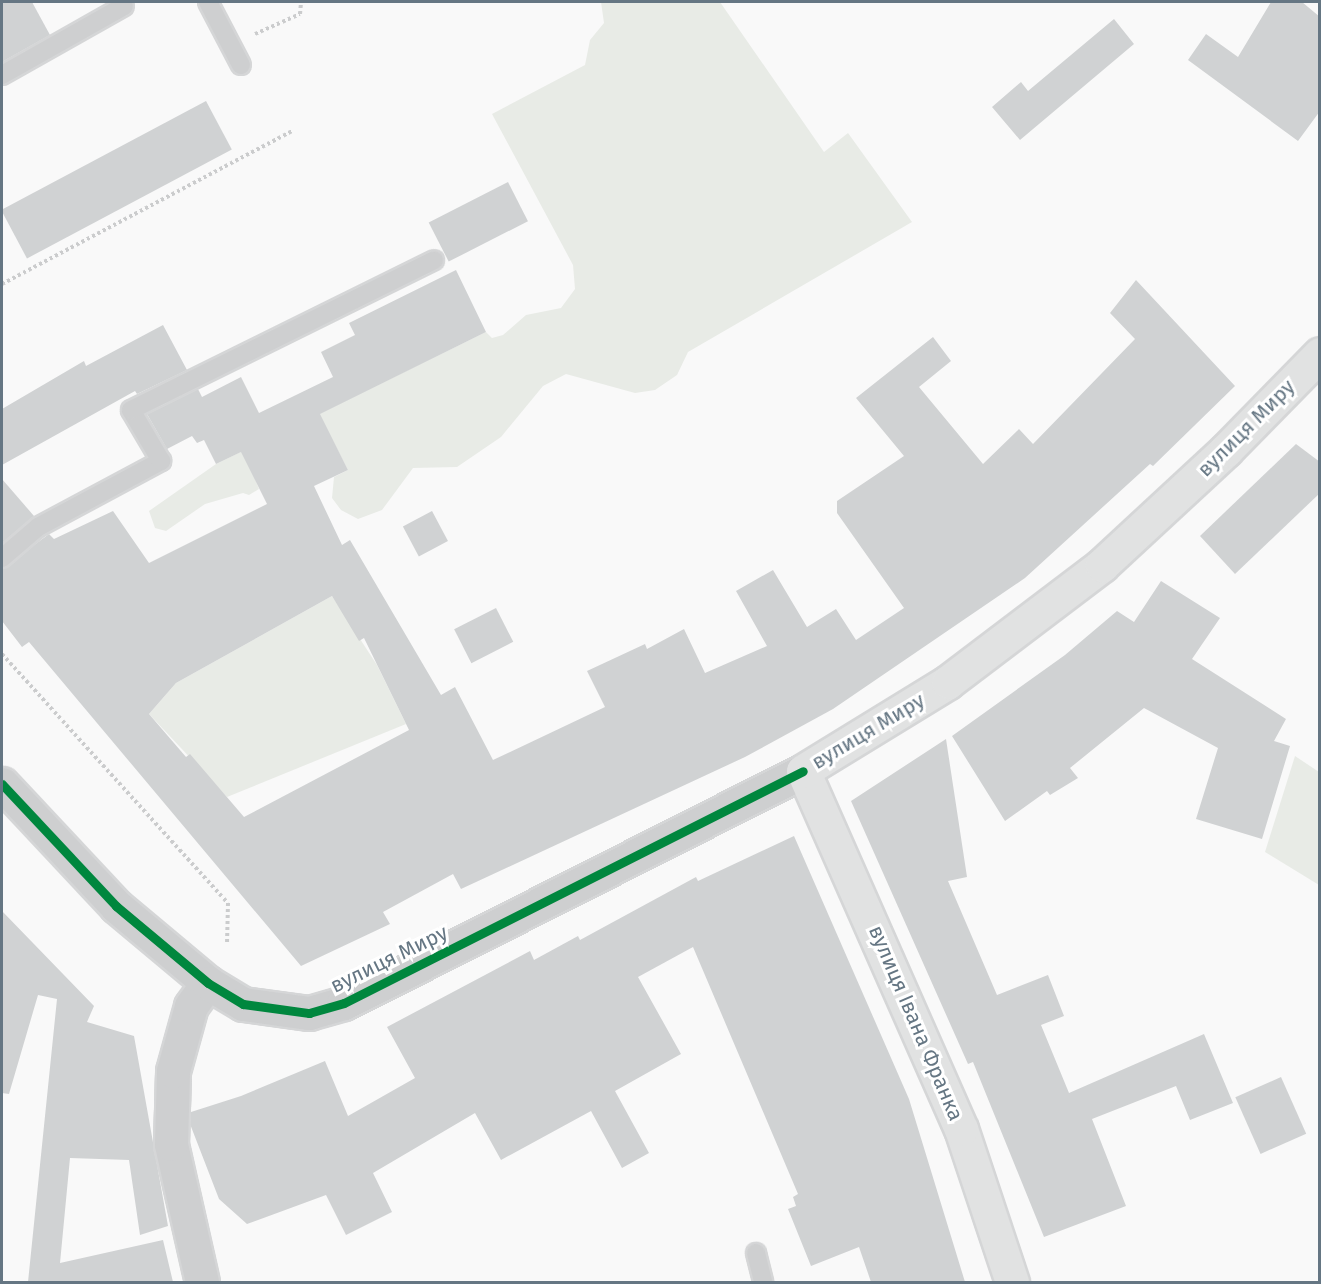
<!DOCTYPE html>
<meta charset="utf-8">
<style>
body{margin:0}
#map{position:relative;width:1321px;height:1284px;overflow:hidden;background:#f9f9f9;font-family:"Fira Sans",sans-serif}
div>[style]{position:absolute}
.green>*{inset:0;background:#e8ebe6}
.building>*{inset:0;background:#d0d2d3;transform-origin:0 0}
.path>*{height:4px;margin-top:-2px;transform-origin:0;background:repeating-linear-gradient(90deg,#cbcccd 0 3px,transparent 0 6px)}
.roads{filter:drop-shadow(2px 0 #d5d6d7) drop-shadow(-2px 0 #d5d6d7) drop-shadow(0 2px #d5d6d7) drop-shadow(0 -2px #d5d6d7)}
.service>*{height:18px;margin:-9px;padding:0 9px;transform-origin:9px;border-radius:9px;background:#cecfd0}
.minor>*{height:33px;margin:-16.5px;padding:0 16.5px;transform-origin:16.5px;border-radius:16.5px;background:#cecfd0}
.tertiary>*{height:33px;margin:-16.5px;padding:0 16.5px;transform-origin:16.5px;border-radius:16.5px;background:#cecfd0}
.secondary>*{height:33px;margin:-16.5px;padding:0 16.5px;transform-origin:16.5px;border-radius:16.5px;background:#e1e2e2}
.cycleway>*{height:9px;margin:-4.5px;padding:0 4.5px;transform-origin:4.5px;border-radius:4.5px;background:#00873e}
span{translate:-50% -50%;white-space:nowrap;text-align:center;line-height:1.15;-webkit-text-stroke:6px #fff;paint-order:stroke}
.street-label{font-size:21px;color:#657683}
.frame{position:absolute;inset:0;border:3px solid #657683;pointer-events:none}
</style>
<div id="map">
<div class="green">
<div style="clip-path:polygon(601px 2px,720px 2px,824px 152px,848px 133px,912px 222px,688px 352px,677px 375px,655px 390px,635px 393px,566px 374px,543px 386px,501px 437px,457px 467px,413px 468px,382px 510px,358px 519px,341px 510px,332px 498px,334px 477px,348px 470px,333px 441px,255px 479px,259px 489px,249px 495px,243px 493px,205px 504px,166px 531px,155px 528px,149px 511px,216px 464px,486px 332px,492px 338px,503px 335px,526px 315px,561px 308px,575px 289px,573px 265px,492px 114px,585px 65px,590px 40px,604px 23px)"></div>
<div style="clip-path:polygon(332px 596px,377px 665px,406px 724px,227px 797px,149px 714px,176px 683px)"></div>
<div style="clip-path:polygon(1295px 756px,1319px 772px,1319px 885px,1265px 852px)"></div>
</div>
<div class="building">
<div style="clip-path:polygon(2px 2px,32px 2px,50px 35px,2px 62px)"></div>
<div style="clip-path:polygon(1271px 2px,1302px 2px,1320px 17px,1320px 111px,1298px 141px,1188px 60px,1206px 34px,1238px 57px)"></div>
<div style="clip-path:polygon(1114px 19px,1134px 44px,1020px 140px,992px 107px,1021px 82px,1028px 91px)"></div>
<div style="left:206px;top:101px;width:55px;height:232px;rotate:62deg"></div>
<div style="left:508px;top:182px;width:44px;height:89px;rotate:63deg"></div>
<div style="clip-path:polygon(evenodd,456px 270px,486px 332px,320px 414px,348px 470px,314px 486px,342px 545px,350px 540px,441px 695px,455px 687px,493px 760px,605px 707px,587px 671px,645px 644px,647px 649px,684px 629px,705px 673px,767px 646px,736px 591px,773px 570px,807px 627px,836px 609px,856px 640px,904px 608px,837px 513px,837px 501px,904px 456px,856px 398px,933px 337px,951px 361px,919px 387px,983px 464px,1019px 429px,1033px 444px,1135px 339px,1110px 313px,1136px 280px,1235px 386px,1153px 466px,1150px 464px,1025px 578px,833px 709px,745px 757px,461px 889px,453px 874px,383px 912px,390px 924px,301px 966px,29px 642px,22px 647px,2px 621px,2px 569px,49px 534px,54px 539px,113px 511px,149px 563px,267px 504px,241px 452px,216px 464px,204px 440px,197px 443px,192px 436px,167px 449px,147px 414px,198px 389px,202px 397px,241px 377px,259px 413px,333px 377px,321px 352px,355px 335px,349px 323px,456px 270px,332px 596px,359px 641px,364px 638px,409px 730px,244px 817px,190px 754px,186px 757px,149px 714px,176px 683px,332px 596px)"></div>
<div style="clip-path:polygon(163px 325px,187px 370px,137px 394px,135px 391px,2px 465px,2px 409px,84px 361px,86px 366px)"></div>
<div style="clip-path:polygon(1296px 444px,1320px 462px,1320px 493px,1235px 574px,1200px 536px)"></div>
<div style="clip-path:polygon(2px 479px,34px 516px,2px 544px)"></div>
<div style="left:432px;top:511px;width:34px;height:33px;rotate:62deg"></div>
<div style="clip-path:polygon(1161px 581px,1220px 618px,1192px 659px,1286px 719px,1274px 741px,1290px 746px,1262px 839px,1196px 819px,1218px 748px,1144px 708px,1070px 768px,1078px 778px,1050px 795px,1047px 791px,1005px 821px,952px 736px,1065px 655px,1117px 611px,1134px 622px)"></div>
<div style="left:496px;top:608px;width:38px;height:47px;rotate:63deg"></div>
<div style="clip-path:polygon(946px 739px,967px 877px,948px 881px,997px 995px,1048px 975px,1064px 1016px,1041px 1025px,1069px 1093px,1204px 1034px,1233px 1103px,1190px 1120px,1176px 1086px,1092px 1119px,1126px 1206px,1044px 1237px,973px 1062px,968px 1064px,851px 801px)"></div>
<div style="clip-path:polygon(794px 836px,909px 1099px,965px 1282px,871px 1282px,859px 1247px,811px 1266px,788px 1209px,796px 1206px,793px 1197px,798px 1194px,693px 947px,638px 977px,681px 1054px,615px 1091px,649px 1153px,622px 1168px,591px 1111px,501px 1160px,475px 1113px,373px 1173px,392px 1212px,346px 1235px,326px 1195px,247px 1224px,219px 1199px,190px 1124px,191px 1112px,241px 1096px,325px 1061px,348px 1116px,415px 1078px,387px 1027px,530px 951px,534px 960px,578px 936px,580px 940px,696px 877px,698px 881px)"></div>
<div style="clip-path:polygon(2px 911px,94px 1006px,87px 1022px,134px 1036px,168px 1226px,140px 1235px,129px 1160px,70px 1158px,60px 1263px,163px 1240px,173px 1282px,28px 1282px,57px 999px,38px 995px,9px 1094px,2px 1093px)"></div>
<div style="left:1281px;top:1077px;width:62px;height:50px;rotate:66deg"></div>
</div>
<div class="path">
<div style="left:255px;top:34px;width:49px;rotate:-24deg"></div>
<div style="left:300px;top:14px;width:12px;rotate:-85deg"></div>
<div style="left:2px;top:284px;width:328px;rotate:-27.8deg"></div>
<div style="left:2px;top:654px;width:336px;rotate:47.8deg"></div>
<div style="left:228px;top:903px;width:40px;rotate:91.4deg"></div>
</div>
<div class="roads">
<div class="service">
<div style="left:208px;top:2px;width:71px;rotate:62.4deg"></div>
<div style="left:2px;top:75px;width:140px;rotate:-29.5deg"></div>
<div style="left:2px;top:558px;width:48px;rotate:-40.7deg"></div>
<div style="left:38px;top:527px;width:140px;rotate:-28.2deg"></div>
<div style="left:161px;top:461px;width:59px;rotate:-120.5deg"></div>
<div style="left:131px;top:410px;width:338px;rotate:-26.3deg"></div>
<div style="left:756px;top:1253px;width:30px;rotate:76deg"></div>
</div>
<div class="minor">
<div style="left:202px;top:1282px;width:141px;rotate:-102.7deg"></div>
<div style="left:171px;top:1144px;width:73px;rotate:-88.4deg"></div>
<div style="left:173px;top:1071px;width:67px;rotate:-74.5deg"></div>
<div style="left:191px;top:1006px;width:29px;rotate:-54deg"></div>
</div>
<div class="tertiary">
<div style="left:2px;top:784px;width:167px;rotate:46.9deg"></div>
<div style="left:116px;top:906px;width:120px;rotate:39.9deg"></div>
<div style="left:208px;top:983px;width:41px;rotate:31deg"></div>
<div style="left:243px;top:1004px;width:67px;rotate:7.8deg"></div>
<div style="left:309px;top:1013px;width:36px;rotate:-16deg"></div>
<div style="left:344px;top:1003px;width:514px;rotate:-26.81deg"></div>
</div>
<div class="secondary">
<div style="left:1012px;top:1282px;width:161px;rotate:-108.4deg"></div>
<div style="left:961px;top:1129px;width:391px;rotate:-113.8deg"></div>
<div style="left:803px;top:771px;width:170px;rotate:-31.5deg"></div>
<div style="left:948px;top:682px;width:193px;rotate:-37.2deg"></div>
<div style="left:1102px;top:565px;width:169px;rotate:-42.8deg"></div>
<div style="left:1226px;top:450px;width:134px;rotate:-45.6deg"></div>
</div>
</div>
<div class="cycleway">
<div style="left:2px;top:784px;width:167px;rotate:46.9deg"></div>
<div style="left:116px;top:906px;width:120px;rotate:39.9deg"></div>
<div style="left:208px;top:983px;width:41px;rotate:31deg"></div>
<div style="left:243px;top:1004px;width:67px;rotate:7.8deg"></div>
<div style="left:309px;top:1013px;width:36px;rotate:-16deg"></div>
<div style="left:344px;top:1003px;width:514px;rotate:-26.81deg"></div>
</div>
<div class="street-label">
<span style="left:1246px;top:428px;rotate:-45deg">вулиця Миру</span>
<span style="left:868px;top:731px;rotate:-31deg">вулиця Миру</span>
<span style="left:389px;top:959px;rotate:-26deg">вулиця Миру</span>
<span style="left:916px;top:1023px;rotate:67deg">вулиця Івана Франка</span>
</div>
<div class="frame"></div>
</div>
